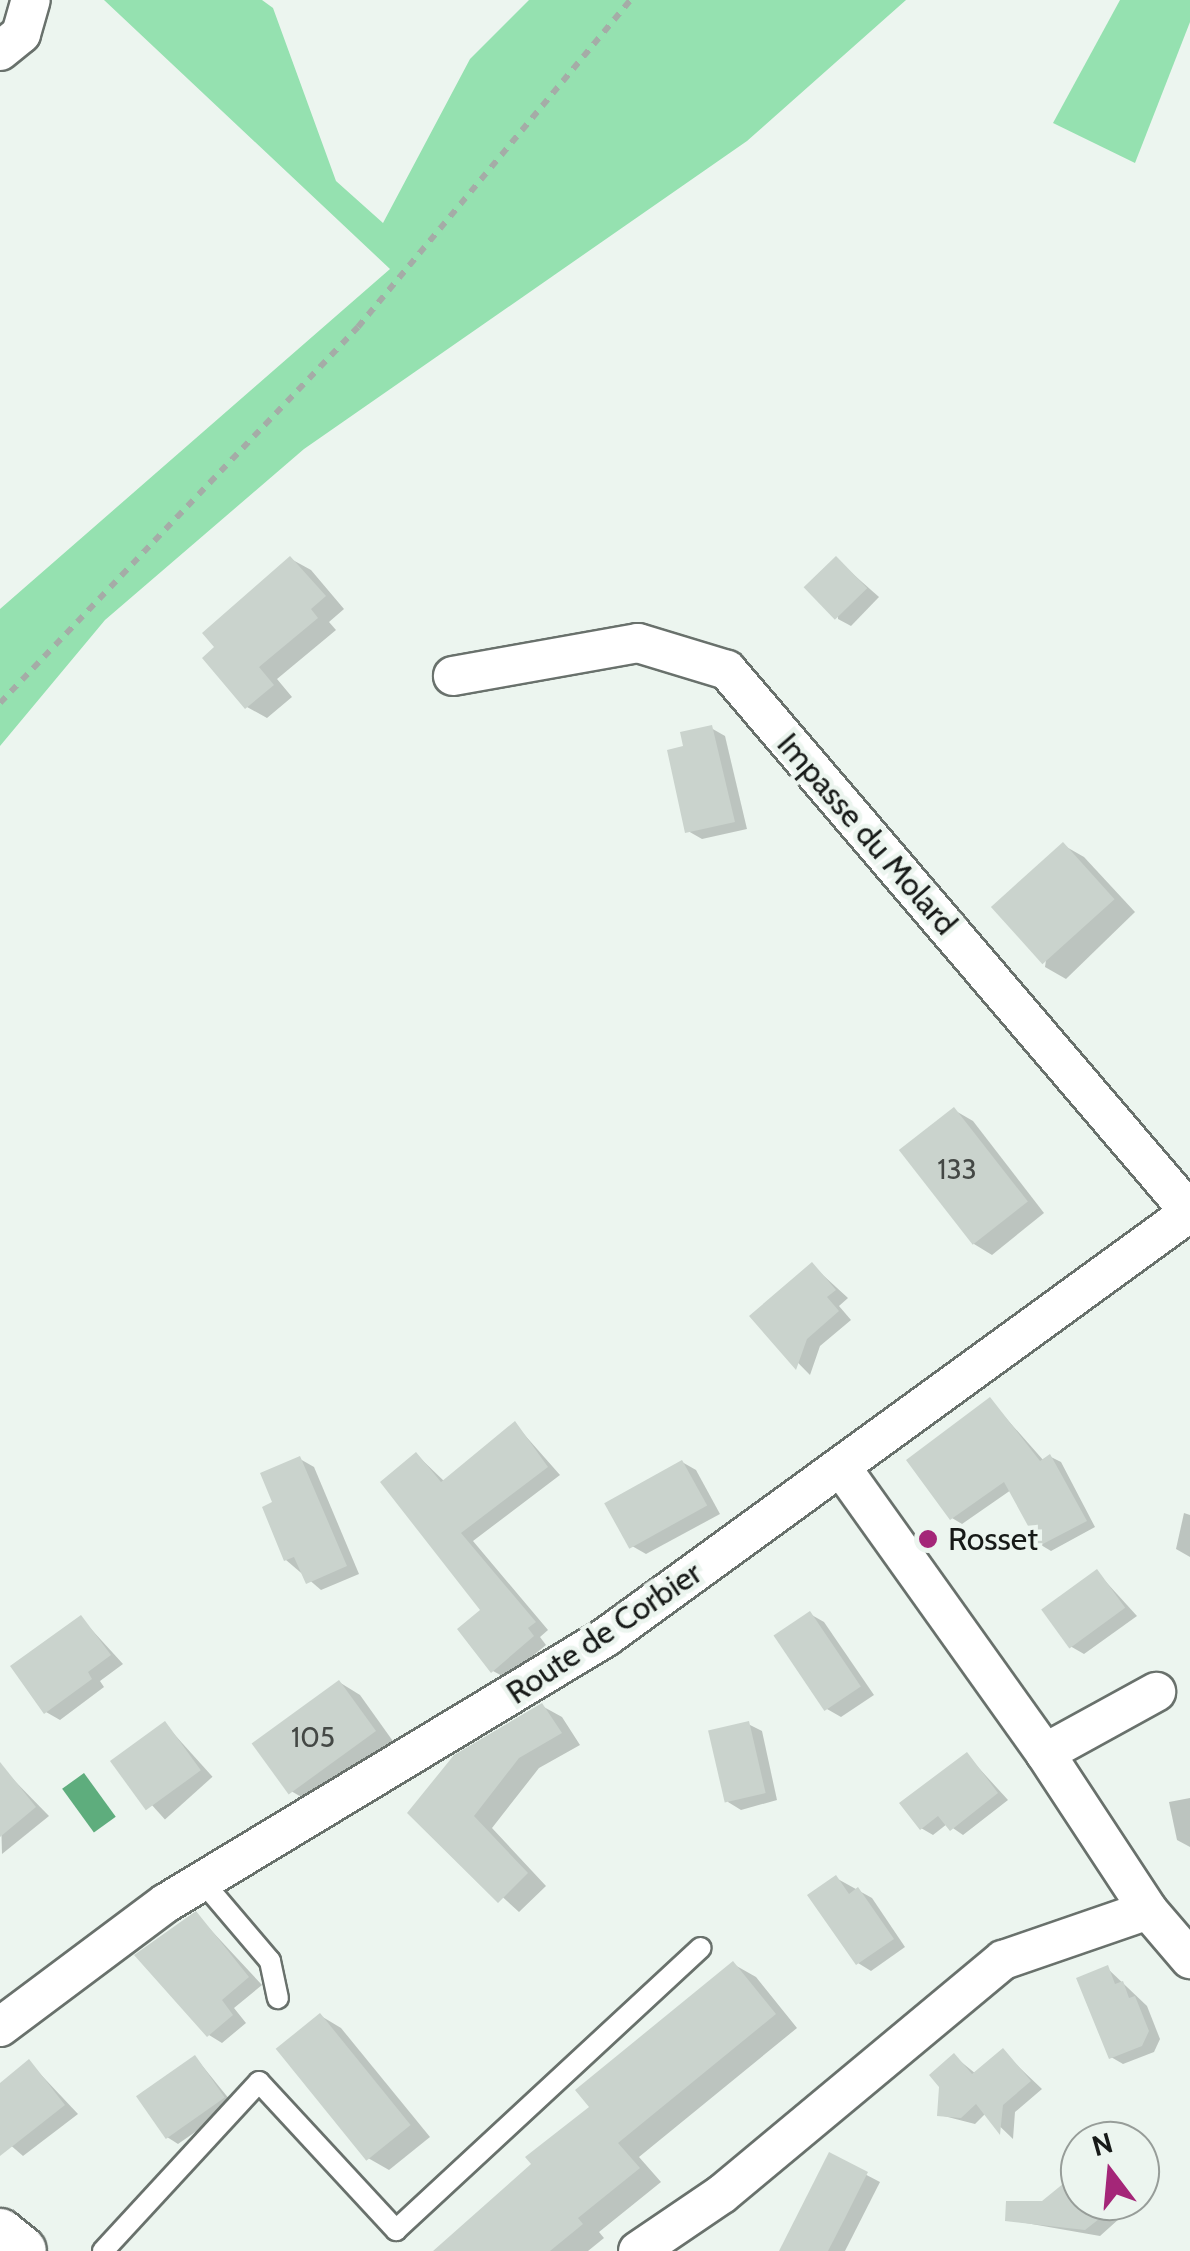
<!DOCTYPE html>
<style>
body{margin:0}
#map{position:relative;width:1190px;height:2251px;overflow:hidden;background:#ecf5ef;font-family:Cabin,sans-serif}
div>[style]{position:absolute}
.green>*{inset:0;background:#95e1b0}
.water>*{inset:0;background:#5ead7d;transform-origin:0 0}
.shadow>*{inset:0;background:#0003;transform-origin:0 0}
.building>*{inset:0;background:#cad3cd;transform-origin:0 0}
.path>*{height:6px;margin-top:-3px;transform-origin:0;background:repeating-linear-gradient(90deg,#a5aca7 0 8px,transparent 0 16px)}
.roads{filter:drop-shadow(2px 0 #69716c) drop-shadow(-2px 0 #69716c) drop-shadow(0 2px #69716c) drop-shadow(0 -2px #69716c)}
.service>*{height:20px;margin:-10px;padding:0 10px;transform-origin:10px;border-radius:10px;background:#fff}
.minor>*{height:38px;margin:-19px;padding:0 19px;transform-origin:19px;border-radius:19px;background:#fff}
.tertiary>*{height:48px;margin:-24px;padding:0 24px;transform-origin:24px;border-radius:24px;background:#fff}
.dots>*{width:28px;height:28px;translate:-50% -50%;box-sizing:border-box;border:5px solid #ecf5ef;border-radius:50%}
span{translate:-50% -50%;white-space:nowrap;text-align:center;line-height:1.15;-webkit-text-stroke:9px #ecf5ef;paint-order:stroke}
.number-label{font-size:28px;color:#444845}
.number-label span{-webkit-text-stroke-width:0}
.street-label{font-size:32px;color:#171a18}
.poi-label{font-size:32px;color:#171a18}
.left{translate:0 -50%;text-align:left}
.north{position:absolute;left:1060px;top:2121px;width:100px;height:100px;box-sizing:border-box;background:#ecf5ef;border:2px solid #979d99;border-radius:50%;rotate:344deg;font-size:28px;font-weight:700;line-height:40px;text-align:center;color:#171a18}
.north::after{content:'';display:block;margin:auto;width:35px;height:45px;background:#a42678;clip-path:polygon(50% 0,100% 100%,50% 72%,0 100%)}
</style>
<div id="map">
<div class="green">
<div style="clip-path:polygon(104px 0,262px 0,273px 8px,336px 181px,383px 223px,470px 59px,529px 0,906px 0,747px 141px,304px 449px,105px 620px,0 746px,0 609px,390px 269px)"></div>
<div style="clip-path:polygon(1120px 0,1190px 0,1190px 22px,1135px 163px,1053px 123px)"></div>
</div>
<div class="water">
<div style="left:84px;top:1773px;width:54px;height:27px;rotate:54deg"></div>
</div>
<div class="shadow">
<div style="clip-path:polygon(291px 559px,311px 570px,344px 609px,329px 622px,336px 630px,277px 679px,292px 697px,267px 718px,247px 707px)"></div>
<div style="clip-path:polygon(836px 559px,879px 597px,851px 626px,838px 619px)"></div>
<div style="clip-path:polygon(711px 728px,725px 736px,747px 829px,702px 839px,688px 831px,686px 748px)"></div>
<div style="clip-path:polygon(1063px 845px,1084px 857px,1135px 912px,1066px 979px,1045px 967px)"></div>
<div style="clip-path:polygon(954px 1110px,973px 1121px,1044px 1213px,992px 1255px,974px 1244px)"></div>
<div style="clip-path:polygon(812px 1265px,848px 1298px,839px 1306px,851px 1320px,820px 1346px,810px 1375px,753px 1317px)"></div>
<div style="clip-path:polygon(990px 1400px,1044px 1461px,1051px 1457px,1061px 1462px,1095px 1527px,1051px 1551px,1041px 1545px,1011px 1490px,962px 1524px,952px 1518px)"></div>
<div style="clip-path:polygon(515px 1424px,560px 1475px,473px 1541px,548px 1630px,540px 1637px,546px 1645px,506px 1678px,493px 1671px,484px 1610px,417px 1455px,445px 1482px)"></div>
<div style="clip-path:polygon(300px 1459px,314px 1467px,359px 1574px,321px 1590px,286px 1560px,276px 1503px)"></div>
<div style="clip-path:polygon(682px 1462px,696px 1470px,720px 1514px,646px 1554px,632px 1546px)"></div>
<div style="clip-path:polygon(1184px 1513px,1190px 1515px,1190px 1557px,1176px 1549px)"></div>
<div style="clip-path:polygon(1097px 1572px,1137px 1616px,1084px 1654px,1070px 1646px)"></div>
<div style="clip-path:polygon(810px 1614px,824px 1622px,874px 1695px,841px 1717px,827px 1709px)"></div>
<div style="clip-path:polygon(81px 1618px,123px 1664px,100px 1681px,104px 1687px,60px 1720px,46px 1712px)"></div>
<div style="clip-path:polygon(339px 1682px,360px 1695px,395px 1744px,312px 1803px,291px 1791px)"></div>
<div style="clip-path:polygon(542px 1706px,562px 1717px,580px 1745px,539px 1768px,492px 1828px,546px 1886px,519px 1912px,410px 1813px)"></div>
<div style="left:165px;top:1724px;width:71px;height:64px;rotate:48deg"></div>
<div style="clip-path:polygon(748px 1724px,762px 1731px,777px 1800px,741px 1810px,728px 1802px)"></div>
<div style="clip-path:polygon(967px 1755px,1008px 1800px,963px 1835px,947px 1824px,933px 1835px,921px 1828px)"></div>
<div style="clip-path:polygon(6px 1772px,49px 1816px,2px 1854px,0 1777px)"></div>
<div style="clip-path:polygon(1190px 1798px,1190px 1847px,1177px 1840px,1169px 1802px)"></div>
<div style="clip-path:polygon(836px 1878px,872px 1898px,905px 1947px,871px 1971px,858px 1963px)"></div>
<div style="clip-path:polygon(196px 1914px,262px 1985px,234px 2008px,246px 2023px,222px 2043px,209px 2035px)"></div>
<div style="clip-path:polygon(733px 1964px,756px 1977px,797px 2028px,639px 2157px,661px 2182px,599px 2232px,604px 2238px,588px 2251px,437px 2251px,535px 2164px)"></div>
<div style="clip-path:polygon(1107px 1968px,1147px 2006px,1160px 2039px,1154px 2052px,1123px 2064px,1111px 2057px)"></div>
<div style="clip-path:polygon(321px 2016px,341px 2028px,430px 2137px,389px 2170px,368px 2158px)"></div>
<div style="clip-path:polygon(1003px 2052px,1042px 2089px,1015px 2112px,1013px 2139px,986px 2113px,975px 2124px,940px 2115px,954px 2056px,976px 2074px)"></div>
<div style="clip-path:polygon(196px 2058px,234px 2105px,178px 2144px,167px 2137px)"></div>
<div style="clip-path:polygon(29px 2062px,78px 2114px,23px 2156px,0 2136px,0 2086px)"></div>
<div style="clip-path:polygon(830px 2156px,880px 2182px,845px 2251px,784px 2251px)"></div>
<div style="clip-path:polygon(1080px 2173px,1080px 2201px,1139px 2201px,1100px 2236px,1020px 2222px)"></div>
<div style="clip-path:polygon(1140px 2174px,1152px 2189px,1140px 2200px)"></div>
</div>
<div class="building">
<div style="clip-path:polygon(290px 556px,326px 596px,311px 609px,318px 618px,259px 667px,274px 685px,245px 709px,202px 658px,214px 647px,202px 633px)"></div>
<div style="left:836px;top:556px;width:45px;height:45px;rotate:46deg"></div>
<div style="clip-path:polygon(712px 725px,735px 822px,685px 833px,667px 750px,683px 746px,680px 732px)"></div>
<div style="left:1063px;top:842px;width:77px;height:97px;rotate:48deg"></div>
<div style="left:954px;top:1107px;width:120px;height:70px;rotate:52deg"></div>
<div style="clip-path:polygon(812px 1262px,836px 1290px,827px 1297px,839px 1311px,807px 1339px,796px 1370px,749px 1316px)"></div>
<div style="clip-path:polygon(990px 1397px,1040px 1461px,1050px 1454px,1087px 1521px,1039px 1546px,1004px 1482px,950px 1520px,906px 1460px)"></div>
<div style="clip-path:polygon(515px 1421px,548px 1467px,461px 1533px,536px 1622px,528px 1628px,534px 1636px,491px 1673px,457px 1629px,480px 1610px,380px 1482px,416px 1452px,441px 1482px)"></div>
<div style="clip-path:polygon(300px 1456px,347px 1566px,306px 1584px,294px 1557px,284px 1561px,262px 1507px,272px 1502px,260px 1473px)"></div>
<div style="left:682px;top:1460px;width:52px;height:89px;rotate:61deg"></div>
<div style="left:1097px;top:1569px;width:48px;height:69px;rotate:54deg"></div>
<div style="left:810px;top:1611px;width:91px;height:44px;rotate:56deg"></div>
<div style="clip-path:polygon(81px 1615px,111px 1655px,88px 1672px,92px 1679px,44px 1714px,10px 1666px)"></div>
<div style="left:339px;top:1680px;width:63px;height:108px;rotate:54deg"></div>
<div style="clip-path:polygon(542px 1703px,562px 1733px,519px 1758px,474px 1816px,528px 1873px,498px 1903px,407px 1813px,454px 1755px)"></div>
<div style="left:165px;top:1721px;width:61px;height:68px;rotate:54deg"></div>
<div style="left:749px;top:1721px;width:74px;height:42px;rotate:77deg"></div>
<div style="clip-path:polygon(967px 1752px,998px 1793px,950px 1831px,938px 1816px,920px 1830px,899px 1803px)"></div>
<div style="clip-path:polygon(0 1762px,36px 1807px,0 1837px)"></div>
<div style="clip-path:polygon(836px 1875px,849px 1894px,858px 1887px,894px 1939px,856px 1965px,807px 1895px)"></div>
<div style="clip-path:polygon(196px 1911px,249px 1977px,222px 2000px,233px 2015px,207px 2037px,134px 1955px)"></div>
<div style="clip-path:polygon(733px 1961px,776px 2014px,618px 2143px,640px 2168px,578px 2218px,583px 2224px,550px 2251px,433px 2251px,531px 2164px,525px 2157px,589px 2107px,575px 2090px)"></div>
<div style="clip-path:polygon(1108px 1965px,1115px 1984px,1123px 1981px,1129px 1998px,1135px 1996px,1149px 2031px,1142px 2046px,1109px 2059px,1076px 1978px)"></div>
<div style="left:320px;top:2013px;width:144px;height:57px;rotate:51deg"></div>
<div style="clip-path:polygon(1003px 2048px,1031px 2081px,1003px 2105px,1000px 2135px,976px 2104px,961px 2118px,937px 2116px,939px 2087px,929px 2075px,954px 2053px,972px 2074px)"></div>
<div style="left:195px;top:2055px;width:52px;height:72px;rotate:55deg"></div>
<div style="clip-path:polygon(29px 2059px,65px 2105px,0 2156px,0 2083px)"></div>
<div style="clip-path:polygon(829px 2152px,868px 2172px,844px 2220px,828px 2251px,779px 2251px)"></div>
<div style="clip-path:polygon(1080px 2170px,1080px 2201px,1122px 2201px,1085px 2230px,1005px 2221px,1006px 2201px,1042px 2201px)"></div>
</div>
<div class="path">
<div style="left:0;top:703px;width:519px;rotate:-46.4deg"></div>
<div style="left:358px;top:327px;width:425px;rotate:-50.2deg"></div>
</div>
<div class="roads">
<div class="service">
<div style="left:202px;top:1881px;width:105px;rotate:49.6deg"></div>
<div style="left:270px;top:1961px;width:38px;rotate:78deg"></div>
<div style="left:103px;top:2251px;width:230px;rotate:-47.3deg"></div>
<div style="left:259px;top:2082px;width:202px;rotate:47.2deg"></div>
<div style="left:396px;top:2230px;width:415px;rotate:-42.8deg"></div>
</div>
<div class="minor">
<div style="left:0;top:51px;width:27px;rotate:-39deg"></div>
<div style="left:21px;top:34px;width:35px;rotate:-74deg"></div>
<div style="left:841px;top:1467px;width:351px;rotate:54.5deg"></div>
<div style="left:1045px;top:1753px;width:127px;rotate:-28.8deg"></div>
<div style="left:1045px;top:1753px;width:188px;rotate:56.7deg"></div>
<div style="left:1148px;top:1910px;width:65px;rotate:49.4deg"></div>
<div style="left:0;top:2027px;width:207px;rotate:-36.8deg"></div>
<div style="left:166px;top:1903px;width:514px;rotate:-31.15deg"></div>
<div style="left:606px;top:1637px;width:722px;rotate:-36.04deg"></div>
<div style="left:1190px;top:1212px;width:713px;rotate:-130.51deg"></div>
<div style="left:727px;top:670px;width:93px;rotate:-163.1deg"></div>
<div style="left:638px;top:643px;width:188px;rotate:169.9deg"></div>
<div style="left:638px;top:2251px;width:102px;rotate:-34.2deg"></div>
<div style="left:722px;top:2194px;width:366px;rotate:-39.8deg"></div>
<div style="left:1003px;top:1960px;width:153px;rotate:-19deg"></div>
</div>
<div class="tertiary">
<div style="left:0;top:2233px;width:28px;rotate:39deg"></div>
</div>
</div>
<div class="dots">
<div style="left:928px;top:1539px;background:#a42678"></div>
</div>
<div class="number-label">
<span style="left:957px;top:1169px">133</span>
<span style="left:313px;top:1737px">105</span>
</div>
<div class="street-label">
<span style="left:867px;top:834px;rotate:49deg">Impasse du Molard</span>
<span style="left:604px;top:1633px;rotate:-34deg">Route de Corbier</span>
</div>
<div class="poi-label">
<span class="left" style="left:948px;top:1539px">Rosset</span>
</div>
<div class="north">N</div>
</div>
